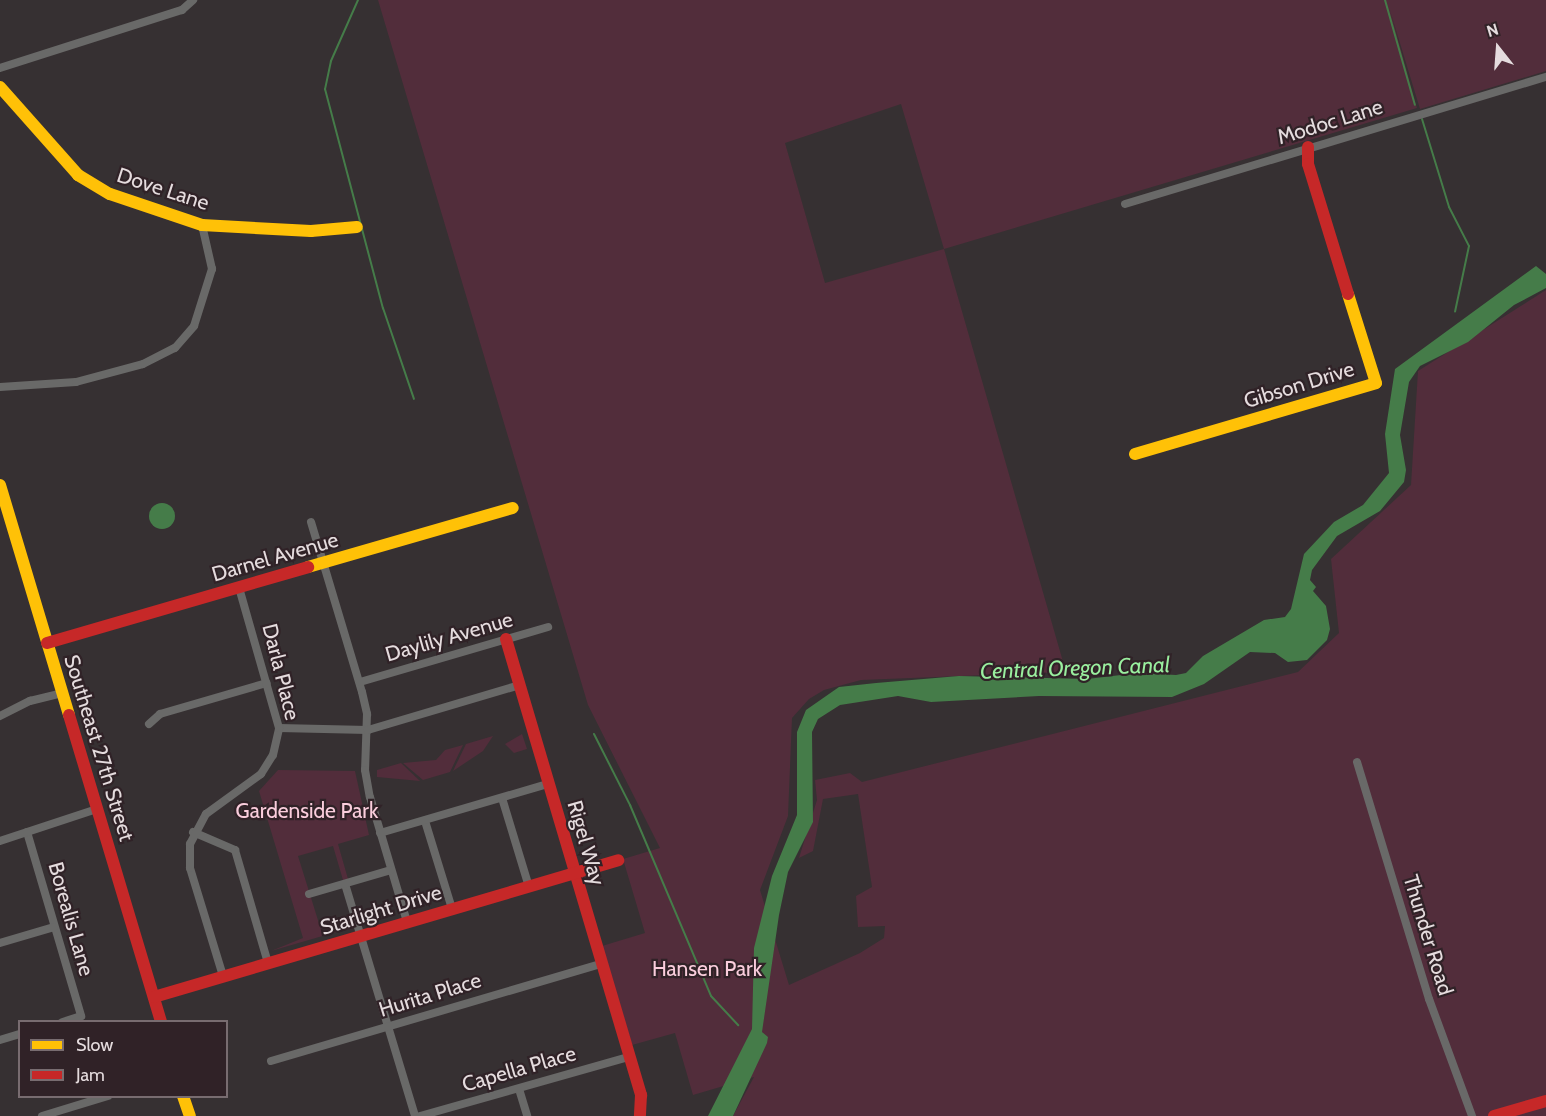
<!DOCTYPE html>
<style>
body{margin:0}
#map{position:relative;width:1546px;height:1116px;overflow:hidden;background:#363032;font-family:Cabin,sans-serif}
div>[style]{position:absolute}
.green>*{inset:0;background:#522d3b}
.water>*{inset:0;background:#457c49}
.round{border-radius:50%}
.stream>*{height:2px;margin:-1px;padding:0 1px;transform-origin:1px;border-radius:1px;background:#457c49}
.street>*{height:8px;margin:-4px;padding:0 4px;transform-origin:4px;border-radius:4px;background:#696968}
.slow>*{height:12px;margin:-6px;padding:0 6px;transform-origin:6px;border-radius:6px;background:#ffc107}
.jam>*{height:12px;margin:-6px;padding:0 6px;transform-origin:6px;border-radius:6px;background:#c62828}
span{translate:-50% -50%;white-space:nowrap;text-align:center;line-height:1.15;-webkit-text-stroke:4.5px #302227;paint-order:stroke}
.street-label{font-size:21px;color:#e5dcde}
.park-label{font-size:21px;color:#facddc}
.water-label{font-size:22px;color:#9aef9f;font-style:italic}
.legend{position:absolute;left:18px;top:1020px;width:210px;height:78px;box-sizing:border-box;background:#302227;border:2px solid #786c70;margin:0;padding:8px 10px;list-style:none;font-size:18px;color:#e5dcde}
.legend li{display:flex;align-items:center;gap:12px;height:30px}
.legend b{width:30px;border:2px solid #786c70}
.north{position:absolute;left:1468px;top:18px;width:60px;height:60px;-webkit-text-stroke:4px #302227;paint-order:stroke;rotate:343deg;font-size:16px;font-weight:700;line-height:24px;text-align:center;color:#e5dcde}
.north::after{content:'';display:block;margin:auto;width:21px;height:27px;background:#e5dcde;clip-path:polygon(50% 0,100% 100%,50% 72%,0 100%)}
</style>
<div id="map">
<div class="green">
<div style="clip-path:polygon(evenodd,378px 0,1546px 0,1546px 71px,1420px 109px,1389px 7px,1417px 108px,944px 249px,1066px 672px,861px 680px,824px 690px,809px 699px,792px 718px,788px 816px,760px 890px,789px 985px,860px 953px,884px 938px,885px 926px,858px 927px,856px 896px,872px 887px,858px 794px,823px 799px,813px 851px,799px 858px,817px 800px,815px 780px,850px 773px,862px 782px,1298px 672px,1339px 633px,1331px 559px,1411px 485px,1418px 371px,1546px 290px,1546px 1116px,733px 1116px,754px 1077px,693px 1095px,675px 1033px,632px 1045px,602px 946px,645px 933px,623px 859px,660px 848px,588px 705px,378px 0,901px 104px,944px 249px,825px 283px,785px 143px,901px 104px)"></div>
<div style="clip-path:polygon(522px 734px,527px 749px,514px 753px,505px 744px)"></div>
<div style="clip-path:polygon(493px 736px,483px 751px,453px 771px,466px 744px)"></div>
<div style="clip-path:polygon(463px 745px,450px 772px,423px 780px,403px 763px,436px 760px,445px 750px)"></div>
<div style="clip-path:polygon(401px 763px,420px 781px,377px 777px,377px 770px)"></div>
<div style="clip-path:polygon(278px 770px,355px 771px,369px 835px,338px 844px,348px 879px,343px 880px,333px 846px,298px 856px,322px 933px,350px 928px,271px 951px,303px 938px,259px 791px)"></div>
</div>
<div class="water">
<div style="clip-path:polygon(1536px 266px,1546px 274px,1546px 288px,1514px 305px,1468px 342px,1420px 366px,1409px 382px,1400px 435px,1406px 470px,1404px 482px,1380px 511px,1337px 536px,1312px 570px,1310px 580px,1316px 587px,1313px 591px,1326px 606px,1330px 629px,1327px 640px,1307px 660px,1288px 662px,1275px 653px,1250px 652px,1204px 684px,1172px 697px,1039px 696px,931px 702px,898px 696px,840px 705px,818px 719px,812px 732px,813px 822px,788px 872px,779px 915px,762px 1032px,768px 1037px,767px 1043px,733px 1116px,708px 1116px,752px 1029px,754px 948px,772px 876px,797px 815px,797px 732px,806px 710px,839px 687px,876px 683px,959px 676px,1087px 679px,1138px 673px,1176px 675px,1186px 673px,1203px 656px,1264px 620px,1285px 617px,1291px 609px,1304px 554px,1334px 522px,1363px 505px,1389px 473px,1385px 434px,1395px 369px)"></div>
<div class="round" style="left:149px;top:503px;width:26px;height:26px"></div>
</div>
<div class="stream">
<div style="left:358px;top:0;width:67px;rotate:113.9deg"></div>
<div style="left:331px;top:61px;width:29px;rotate:102deg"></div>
<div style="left:325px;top:89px;width:227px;rotate:75.2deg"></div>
<div style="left:383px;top:308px;width:96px;rotate:71.2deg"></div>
<div style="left:1385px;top:0;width:109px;rotate:74.1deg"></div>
<div style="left:1422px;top:119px;width:92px;rotate:72.9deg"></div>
<div style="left:1449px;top:207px;width:44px;rotate:62.9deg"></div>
<div style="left:1469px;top:246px;width:67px;rotate:102deg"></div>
<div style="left:594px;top:734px;width:80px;rotate:63.1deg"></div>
<div style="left:630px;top:805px;width:207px;rotate:67deg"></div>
<div style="left:711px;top:996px;width:40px;rotate:47deg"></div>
</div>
<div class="street">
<div style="left:0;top:68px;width:191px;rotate:-17.7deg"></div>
<div style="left:182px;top:10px;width:15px;rotate:-42deg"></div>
<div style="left:1125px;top:204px;width:440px;rotate:-16.8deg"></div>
<div style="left:0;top:387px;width:76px;rotate:-3.8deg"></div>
<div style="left:76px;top:382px;width:69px;rotate:-15deg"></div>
<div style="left:143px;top:364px;width:36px;rotate:-27deg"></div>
<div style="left:175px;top:348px;width:29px;rotate:-49deg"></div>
<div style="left:194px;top:326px;width:60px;rotate:-72.5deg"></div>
<div style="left:212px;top:269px;width:45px;rotate:-102.8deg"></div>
<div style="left:311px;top:522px;width:177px;rotate:73.3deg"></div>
<div style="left:362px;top:692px;width:23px;rotate:77deg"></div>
<div style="left:367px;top:714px;width:56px;rotate:92deg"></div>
<div style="left:365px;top:770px;width:27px;rotate:80deg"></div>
<div style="left:370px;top:797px;width:130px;rotate:73.5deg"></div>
<div style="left:360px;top:682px;width:196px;rotate:-16.3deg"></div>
<div style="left:0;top:716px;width:34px;rotate:-27deg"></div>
<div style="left:30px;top:701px;width:33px;rotate:-14deg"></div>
<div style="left:149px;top:724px;width:15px;rotate:-42deg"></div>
<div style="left:160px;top:714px;width:111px;rotate:-16.2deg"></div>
<div style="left:279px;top:728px;width:89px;rotate:1.3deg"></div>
<div style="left:368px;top:730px;width:159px;rotate:-16.5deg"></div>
<div style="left:1357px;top:762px;width:248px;rotate:73.1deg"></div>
<div style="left:1429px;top:999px;width:125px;rotate:69.8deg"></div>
<div style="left:502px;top:798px;width:93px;rotate:73.1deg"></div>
<div style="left:425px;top:821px;width:92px;rotate:72.9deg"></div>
<div style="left:27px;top:832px;width:192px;rotate:73.6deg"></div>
<div style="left:81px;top:1016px;width:20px;rotate:162deg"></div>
<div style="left:193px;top:832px;width:46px;rotate:23.2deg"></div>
<div style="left:235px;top:850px;width:118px;rotate:73.7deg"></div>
<div style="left:380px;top:833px;width:175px;rotate:-16.3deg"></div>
<div style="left:0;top:841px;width:102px;rotate:-18.3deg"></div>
<div style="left:345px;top:884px;width:242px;rotate:73.2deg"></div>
<div style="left:309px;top:894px;width:85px;rotate:-16.3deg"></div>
<div style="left:0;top:943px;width:56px;rotate:-16.5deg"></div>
<div style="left:223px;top:976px;width:113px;rotate:-107deg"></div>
<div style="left:190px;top:868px;width:24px;rotate:-90deg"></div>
<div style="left:190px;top:844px;width:34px;rotate:-62deg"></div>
<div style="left:206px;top:814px;width:68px;rotate:-36deg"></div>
<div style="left:261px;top:774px;width:22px;rotate:-58deg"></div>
<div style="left:273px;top:755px;width:28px;rotate:-77deg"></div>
<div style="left:279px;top:728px;width:146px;rotate:-105.9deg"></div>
<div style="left:0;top:1040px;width:21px;rotate:-17deg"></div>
<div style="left:271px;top:1061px;width:343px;rotate:-16.4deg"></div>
<div style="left:519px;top:1089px;width:28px;rotate:73deg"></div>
<div style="left:42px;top:1116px;width:69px;rotate:-16.9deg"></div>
<div style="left:420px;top:1116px;width:217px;rotate:-15.8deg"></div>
</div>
<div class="slow">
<div style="left:0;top:87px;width:118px;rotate:48.4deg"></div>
<div style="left:78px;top:175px;width:37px;rotate:31deg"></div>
<div style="left:110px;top:194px;width:97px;rotate:18.6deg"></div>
<div style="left:202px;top:225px;width:109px;rotate:3.2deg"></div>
<div style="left:311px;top:231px;width:46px;rotate:-5deg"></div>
<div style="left:1135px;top:454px;width:251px;rotate:-16.4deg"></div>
<div style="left:1376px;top:383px;width:93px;rotate:-107.5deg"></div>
<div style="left:0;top:485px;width:240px;rotate:73.3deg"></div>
<div style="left:308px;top:567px;width:213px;rotate:-16.1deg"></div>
<div style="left:183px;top:1096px;width:21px;rotate:71deg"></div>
</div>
<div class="jam">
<div style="left:1308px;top:147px;width:17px;rotate:90deg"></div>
<div style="left:1308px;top:164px;width:136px;rotate:72.9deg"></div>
<div style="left:506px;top:639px;width:476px;rotate:73.5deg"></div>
<div style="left:641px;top:1095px;width:21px;rotate:93deg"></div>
<div style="left:47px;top:643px;width:272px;rotate:-16.2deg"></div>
<div style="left:69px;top:715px;width:320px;rotate:73.3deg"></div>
<div style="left:154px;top:997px;width:484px;rotate:-16.4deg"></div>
<div style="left:1494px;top:1116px;width:54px;rotate:-16.1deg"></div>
</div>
<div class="street-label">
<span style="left:1330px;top:122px;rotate:-17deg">Modoc Lane</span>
<span style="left:163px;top:189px;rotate:18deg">Dove Lane</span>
<span style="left:1299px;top:385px;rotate:-17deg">Gibson Drive</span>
<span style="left:275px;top:557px;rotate:-16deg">Darnel Avenue</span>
<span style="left:449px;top:637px;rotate:-16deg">Daylily Avenue</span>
<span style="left:281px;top:672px;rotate:76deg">Darla Place</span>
<span style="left:99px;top:748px;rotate:73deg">Southeast 27th Street</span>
<span style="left:586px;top:843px;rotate:74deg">Rigel Way</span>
<span style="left:381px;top:910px;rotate:-17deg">Starlight Drive</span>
<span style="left:71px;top:919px;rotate:74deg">Borealis Lane</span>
<span style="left:1428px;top:935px;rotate:73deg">Thunder Road</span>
<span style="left:430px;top:995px;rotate:-17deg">Hurita Place</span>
<span style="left:519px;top:1069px;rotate:-16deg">Capella Place</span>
</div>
<div class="park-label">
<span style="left:307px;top:811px">Gardenside Park</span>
<span style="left:707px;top:969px">Hansen Park</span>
</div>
<div class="water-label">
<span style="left:1075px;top:668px;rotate:-2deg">Central Oregon Canal</span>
</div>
<ul class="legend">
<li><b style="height:8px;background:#ffc107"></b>Slow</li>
<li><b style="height:8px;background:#c62828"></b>Jam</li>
</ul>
<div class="north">N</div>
</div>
